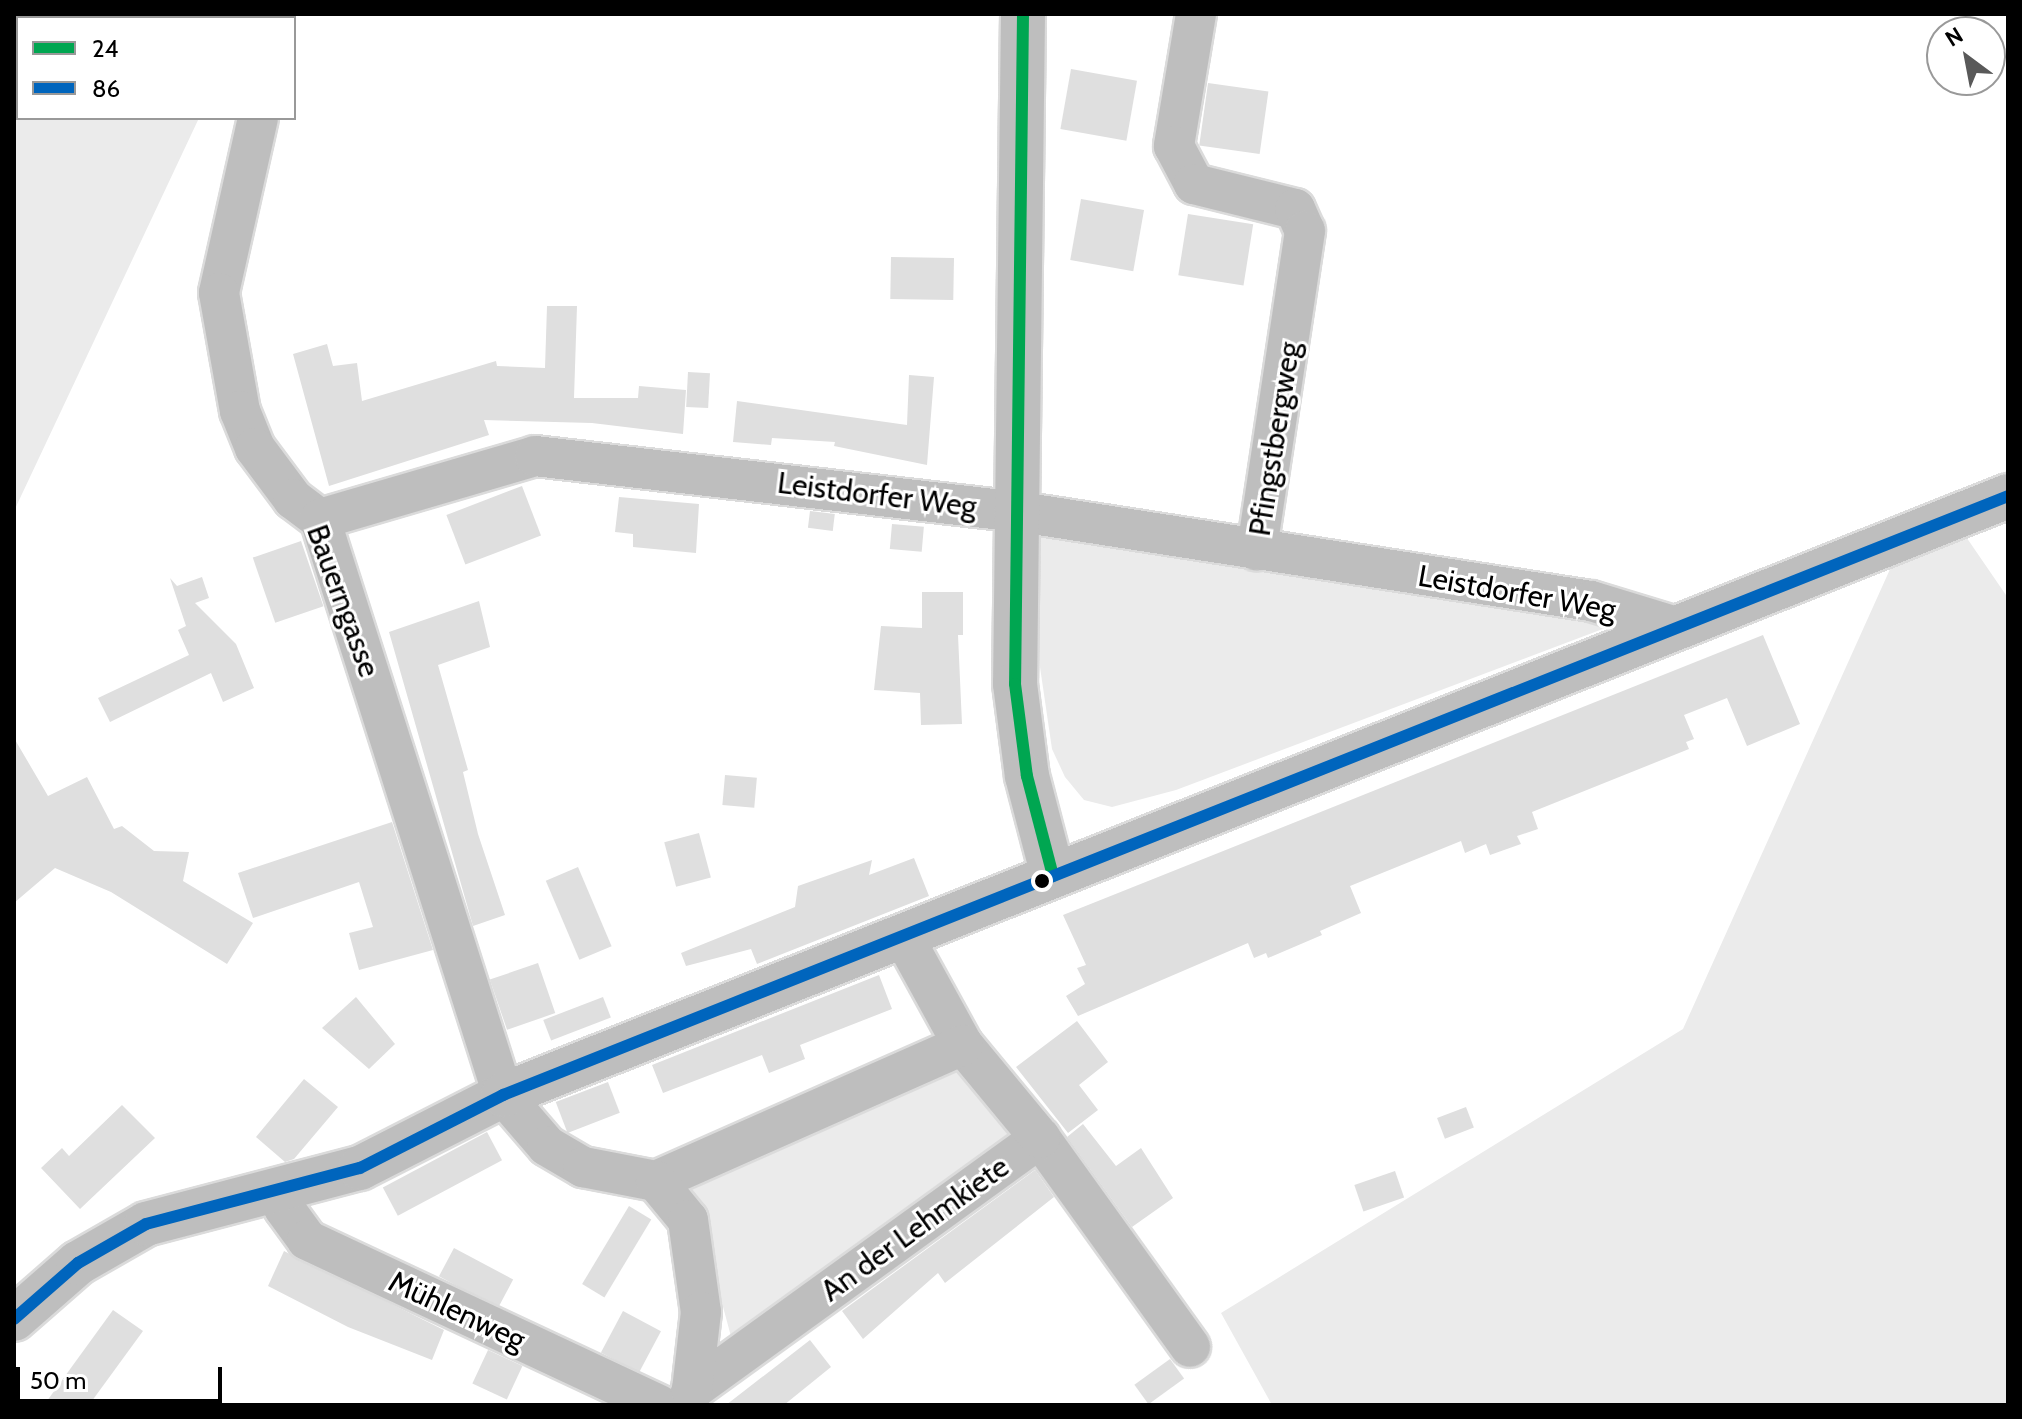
<!DOCTYPE html>
<meta charset="utf-8">
<style>
body{margin:0}
#map{position:relative;width:2022px;height:1419px;overflow:hidden;background:#fff;font-family:Cabin,sans-serif}
div>[style]{position:absolute}
.green>*{inset:0;background:#ebebeb}
.building>*{inset:0;background:#dfdfdf;transform-origin:0 0}
.roads{filter:drop-shadow(2px 0 #dbdbdb) drop-shadow(-2px 0 #dbdbdb) drop-shadow(0 2px #dbdbdb) drop-shadow(0 -2px #dbdbdb)}
.minor>*{height:40px;margin:-20px;padding:0 20px;transform-origin:20px;border-radius:20px;background:#bebebe}
.major>*{height:44px;margin:-22px;padding:0 22px;transform-origin:22px;border-radius:22px;background:#bebebe}
.bus-1>*{height:12px;margin:-6px;padding:0 6px;transform-origin:6px;border-radius:6px;background:#00a651}
.bus-2>*{height:12px;margin:-6px;padding:0 6px;transform-origin:6px;border-radius:6px;background:#0065bd}
.dots>*{width:22px;height:22px;translate:-50% -50%;box-sizing:border-box;border:4px solid #fff;border-radius:50%}
span{translate:-50% -50%;white-space:nowrap;text-align:center;line-height:1.15;-webkit-text-stroke:6px #fff;paint-order:stroke}
.street-label{font-size:30px;color:#000}
.frame{position:absolute;inset:0;border:16px solid #000;pointer-events:none}
.legend{position:absolute;left:16px;top:16px;width:280px;height:104px;box-sizing:border-box;background:#fff;border:2px solid #999;margin:0;padding:10px 14px;list-style:none;font-size:24px;color:#000}
.legend li{display:flex;align-items:center;gap:16px;height:40px}
.legend b{width:40px;border:2px solid #999}
.north{position:absolute;left:1926px;top:16px;width:80px;height:80px;box-sizing:border-box;background:#fff;border:2px solid #999;border-radius:50%;rotate:328deg;font-size:22px;font-weight:700;line-height:32px;text-align:center;color:#000}
.north::after{content:'';display:block;margin:auto;width:28px;height:36px;background:#595959;clip-path:polygon(50% 0,100% 100%,50% 72%,0 100%)}
.scale{position:absolute;left:16px;top:1367px;width:206px;height:36px;box-sizing:border-box;border:4px solid #000;border-top:0;padding-left:10px;font-size:24px;line-height:28px;white-space:nowrap;color:#000;-webkit-text-stroke:6px #fff;paint-order:stroke}
</style>
<div id="map">
<div class="green">
<div style="clip-path:polygon(14px 14px,231px 14px,18px 18px,18px 118px,199px 118px,14px 511px)"></div>
<div style="clip-path:polygon(1039px 526px,1616px 624px,1176px 790px,1112px 807px,1084px 800px,1065px 777px,1052px 749px,1040px 667px)"></div>
<div style="clip-path:polygon(1960px 528px,2008px 598px,2008px 1405px,1272px 1405px,1221px 1313px,1683px 1029px,1891px 567px)"></div>
<div style="clip-path:polygon(947px 1068px,978px 1075px,1015px 1136px,733px 1344px,696px 1206px,678px 1184px)"></div>
</div>
<div class="building">
<div style="left:1071px;top:69px;width:67px;height:61px;rotate:10deg"></div>
<div style="left:1208px;top:83px;width:61px;height:63px;rotate:8deg"></div>
<div style="left:1081px;top:199px;width:64px;height:62px;rotate:10deg"></div>
<div style="left:1188px;top:214px;width:66px;height:62px;rotate:9deg"></div>
<div style="left:891px;top:257px;width:63px;height:42px;rotate:1deg"></div>
<div style="clip-path:polygon(547px 306px,577px 306px,574px 398px,638px 398px,639px 386px,686px 390px,683px 434px,592px 423px,484px 420px,489px 435px,329px 486px,293px 354px,327px 344px,333px 366px,357px 363px,362px 401px,496px 361px,497px 366px,545px 368px)"></div>
<div style="left:688px;top:372px;width:22px;height:35px;rotate:3deg"></div>
<div style="clip-path:polygon(909px 375px,934px 377px,927px 465px,834px 446px,835px 442px,772px 438px,771px 445px,733px 442px,737px 401px,907px 425px)"></div>
<div style="left:522px;top:486px;width:53px;height:81px;rotate:69deg"></div>
<div style="clip-path:polygon(619px 497px,699px 504px,696px 553px,633px 547px,633px 534px,615px 532px)"></div>
<div style="left:810px;top:511px;width:25px;height:17px;rotate:7deg"></div>
<div style="left:892px;top:524px;width:32px;height:25px;rotate:5deg"></div>
<div style="left:301px;top:541px;width:69px;height:51px;rotate:71deg"></div>
<div style="clip-path:polygon(202px 577px,209px 598px,195px 603px,236px 644px,254px 688px,223px 702px,211px 673px,110px 722px,98px 698px,189px 655px,178px 630px,186px 626px,170px 578px,177px 586px)"></div>
<div style="clip-path:polygon(922px 592px,963px 592px,963px 635px,958px 635px,962px 724px,921px 725px,920px 693px,874px 690px,881px 626px,922px 628px)"></div>
<div style="clip-path:polygon(479px 601px,490px 647px,438px 665px,468px 770px,463px 772px,478px 834px,505px 915px,473px 926px,389px 632px)"></div>
<div style="clip-path:polygon(1763px 635px,1800px 724px,1747px 746px,1727px 698px,1684px 715px,1694px 739px,1686px 742px,1689px 749px,1532px 812px,1538px 829px,1517px 836px,1521px 844px,1490px 855px,1486px 844px,1465px 853px,1461px 841px,1350px 886px,1361px 913px,1320px 931px,1322px 935px,1268px 958px,1266px 953px,1254px 958px,1248px 943px,1078px 1016px,1066px 996px,1085px 984px,1077px 968px,1086px 965px,1063px 915px)"></div>
<div style="clip-path:polygon(14px 738px,48px 796px,87px 777px,114px 829px,122px 826px,154px 851px,189px 852px,183px 881px,253px 923px,227px 964px,111px 892px,55px 868px,14px 903px)"></div>
<div style="left:725px;top:775px;width:32px;height:30px;rotate:5deg"></div>
<div style="clip-path:polygon(392px 822px,433px 950px,359px 970px,349px 933px,373px 927px,359px 882px,253px 918px,238px 873px)"></div>
<div style="left:699px;top:833px;width:46px;height:36px;rotate:75deg"></div>
<div style="clip-path:polygon(914px 858px,929px 896px,757px 964px,751px 949px,686px 966px,681px 953px,795px 907px,798px 886px,872px 860px,869px 875px)"></div>
<div style="left:578px;top:867px;width:86px;height:35px;rotate:67deg"></div>
<div style="left:538px;top:963px;width:53px;height:51px;rotate:71deg"></div>
<div style="clip-path:polygon(879px 975px,892px 1009px,800px 1045px,805px 1059px,769px 1073px,762px 1055px,663px 1093px,652px 1065px)"></div>
<div style="clip-path:polygon(356px 997px,395px 1044px,369px 1069px,322px 1028px)"></div>
<div style="left:603px;top:997px;width:22px;height:64px;rotate:69deg"></div>
<div style="clip-path:polygon(1077px 1021px,1108px 1062px,1079px 1085px,1098px 1110px,1068px 1133px,1016px 1067px)"></div>
<div style="clip-path:polygon(304px 1079px,338px 1107px,294px 1159px,285px 1162px,256px 1137px)"></div>
<div style="left:608px;top:1082px;width:33px;height:56px;rotate:69deg"></div>
<div style="clip-path:polygon(122px 1105px,155px 1138px,80px 1209px,41px 1168px,62px 1148px,69px 1156px)"></div>
<div style="left:1466px;top:1107px;width:22px;height:31px;rotate:69deg"></div>
<div style="clip-path:polygon(1083px 1124px,1116px 1166px,1141px 1148px,1173px 1198px,1132px 1227px,1067px 1137px)"></div>
<div style="left:487px;top:1132px;width:32px;height:118px;rotate:62deg"></div>
<div style="clip-path:polygon(1035px 1170px,1054px 1197px,945px 1283px,938px 1273px,863px 1339px,842px 1311px)"></div>
<div style="left:1395px;top:1171px;width:28px;height:43px;rotate:71deg"></div>
<div style="left:629px;top:1206px;width:26px;height:91px;rotate:31deg"></div>
<div style="left:454px;top:1248px;width:67px;height:32px;rotate:28deg"></div>
<div style="clip-path:polygon(284px 1251px,444px 1330px,432px 1360px,348px 1327px,268px 1286px)"></div>
<div style="clip-path:polygon(113px 1310px,143px 1331px,89px 1405px,44px 1405px)"></div>
<div style="left:623px;top:1311px;width:43px;height:47px;rotate:28deg"></div>
<div style="clip-path:polygon(810px 1340px,831px 1367px,784px 1405px,726px 1405px)"></div>
<div style="left:488px;top:1350px;width:38px;height:37px;rotate:25deg"></div>
<div style="left:1170px;top:1359px;width:24px;height:44px;rotate:54deg"></div>
</div>
<div class="roads">
<div class="minor">
<div style="left:1196px;top:14px;width:134px;rotate:99.5deg"></div>
<div style="left:1174px;top:146px;width:43px;rotate:62.2deg"></div>
<div style="left:1194px;top:184px;width:104px;rotate:13.9deg"></div>
<div style="left:1295px;top:209px;width:24px;rotate:66deg"></div>
<div style="left:1305px;top:231px;width:323px;rotate:98.6deg"></div>
<div style="left:258px;top:118px;width:179px;rotate:102.6deg"></div>
<div style="left:219px;top:293px;width:120px;rotate:79.9deg"></div>
<div style="left:240px;top:411px;width:40px;rotate:68deg"></div>
<div style="left:255px;top:448px;width:64px;rotate:53.3deg"></div>
<div style="left:293px;top:499px;width:34px;rotate:37deg"></div>
<div style="left:320px;top:519px;width:604px;rotate:72.37deg"></div>
<div style="left:503px;top:1095px;width:67px;rotate:49.2deg"></div>
<div style="left:547px;top:1146px;width:42px;rotate:30.3deg"></div>
<div style="left:583px;top:1167px;width:74px;rotate:10.9deg"></div>
<div style="left:320px;top:519px;width:224px;rotate:-16.3deg"></div>
<div style="left:535px;top:456px;width:482px;rotate:6.6deg"></div>
<div style="left:1014px;top:511px;width:584px;rotate:8.87deg"></div>
<div style="left:1591px;top:601px;width:86px;rotate:17deg"></div>
<div style="left:903px;top:936px;width:124px;rotate:61.2deg"></div>
<div style="left:1040px;top:1138px;width:257px;rotate:54.3deg"></div>
<div style="left:281px;top:1191px;width:17px;rotate:80deg"></div>
<div style="left:284px;top:1208px;width:39px;rotate:54deg"></div>
<div style="left:307px;top:1240px;width:389px;rotate:25.1deg"></div>
<div style="left:686px;top:1405px;width:16px;rotate:-68deg"></div>
<div style="left:692px;top:1390px;width:430px;rotate:-35.9deg"></div>
<div style="left:1040px;top:1138px;width:121px;rotate:-129.6deg"></div>
<div style="left:963px;top:1045px;width:336px;rotate:156.1deg"></div>
<div style="left:656px;top:1181px;width:50px;rotate:50.6deg"></div>
<div style="left:688px;top:1220px;width:93px;rotate:82deg"></div>
<div style="left:701px;top:1312px;width:79px;rotate:96.6deg"></div>
</div>
<div class="major">
<div style="left:1023px;top:14px;width:670px;rotate:90.68deg"></div>
<div style="left:1015px;top:684px;width:93px;rotate:82.6deg"></div>
<div style="left:1027px;top:776px;width:103px;rotate:75.4deg"></div>
<div style="left:14px;top:1319px;width:85px;rotate:-41.2deg"></div>
<div style="left:78px;top:1263px;width:78px;rotate:-29.8deg"></div>
<div style="left:146px;top:1224px;width:221px;rotate:-14.7deg"></div>
<div style="left:360px;top:1168px;width:161px;rotate:-27deg"></div>
<div style="left:503px;top:1095px;width:1620px;rotate:-21.7deg"></div>
</div>
</div>
<div class="bus-1">
<div style="left:1023px;top:14px;width:670px;rotate:90.68deg"></div>
<div style="left:1015px;top:684px;width:93px;rotate:82.6deg"></div>
<div style="left:1027px;top:776px;width:103px;rotate:75.4deg"></div>
</div>
<div class="bus-2">
<div style="left:14px;top:1319px;width:85px;rotate:-41.2deg"></div>
<div style="left:78px;top:1263px;width:78px;rotate:-29.8deg"></div>
<div style="left:146px;top:1224px;width:221px;rotate:-14.7deg"></div>
<div style="left:360px;top:1168px;width:161px;rotate:-27deg"></div>
<div style="left:503px;top:1095px;width:1620px;rotate:-21.7deg"></div>
</div>
<div class="dots">
<div style="left:1042px;top:881px;background:#000"></div>
</div>
<div class="street-label">
<span style="left:1275px;top:439px;rotate:-81deg">Pfingstbergweg</span>
<span style="left:877px;top:495px;rotate:7deg">Leistdorfer Weg</span>
<span style="left:1517px;top:593px;rotate:10deg">Leistdorfer Weg</span>
<span style="left:343px;top:601px;rotate:70deg">Bauerngasse</span>
<span style="left:915px;top:1229px;rotate:-36deg">An der Lehmkiete</span>
<span style="left:457px;top:1311px;rotate:25deg">Mühlenweg</span>
</div>
<div class="frame"></div>
<ul class="legend">
<li><b style="height:10px;background:#00a651"></b>24</li>
<li><b style="height:10px;background:#0065bd"></b>86</li>
</ul>
<div class="north">N</div>
<div class="scale">50 m</div>
</div>
